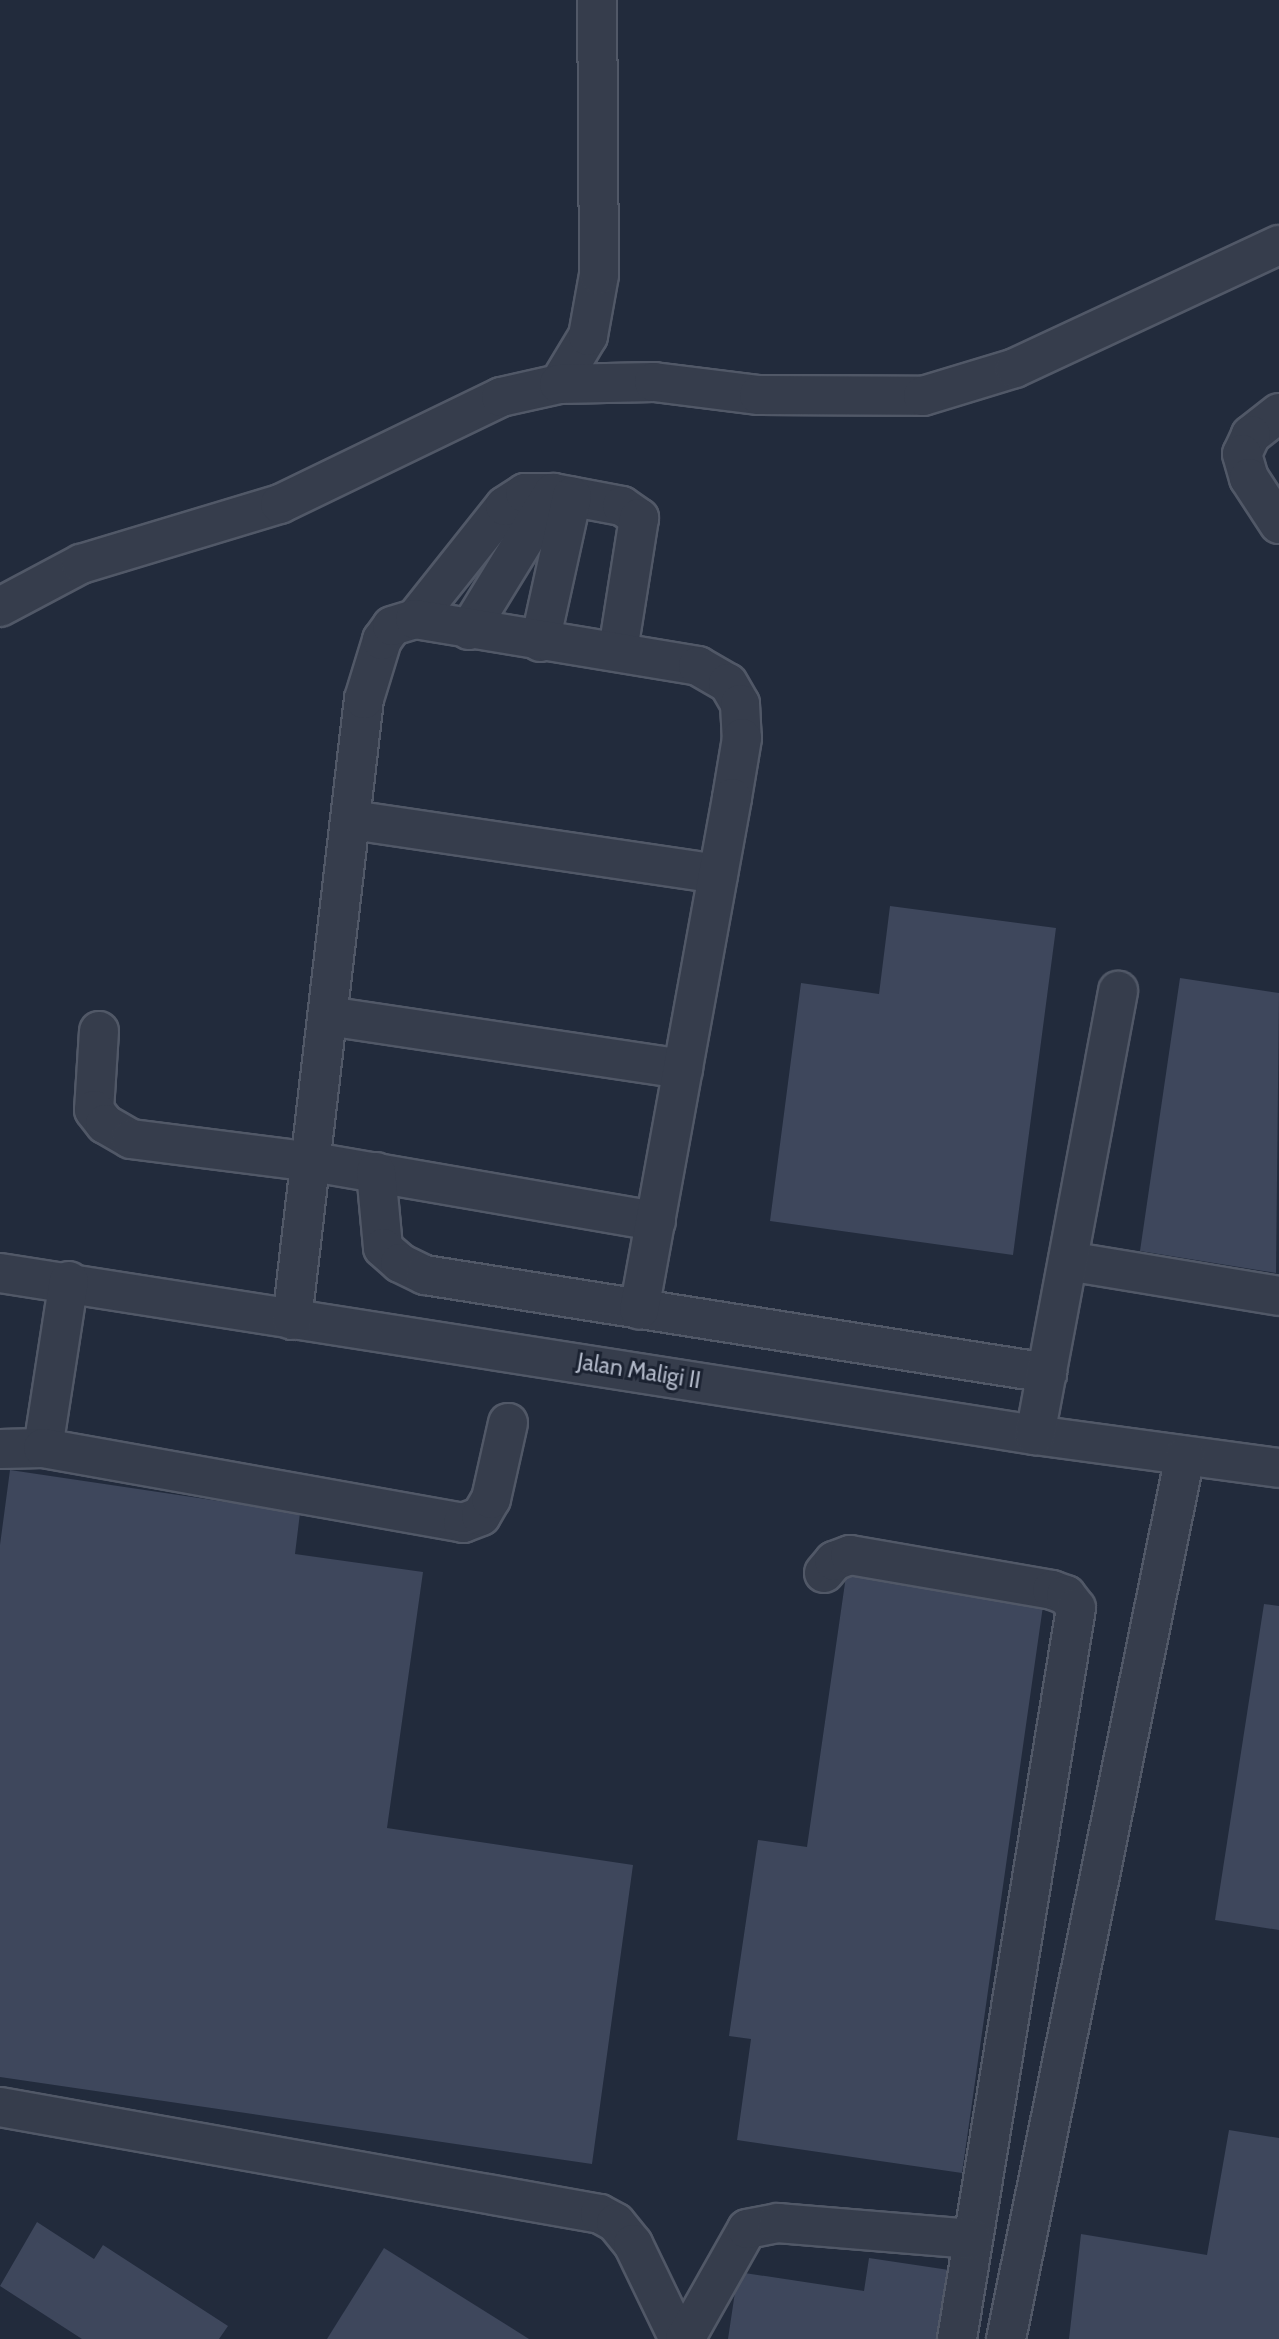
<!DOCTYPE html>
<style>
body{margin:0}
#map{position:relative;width:1279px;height:2339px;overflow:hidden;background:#222b3c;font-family:Cabin,sans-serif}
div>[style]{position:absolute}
.building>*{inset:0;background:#3e475c}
.roads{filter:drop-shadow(2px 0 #515867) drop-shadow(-2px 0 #515867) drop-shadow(0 2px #515867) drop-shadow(0 -2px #515867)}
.minor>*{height:38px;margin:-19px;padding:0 19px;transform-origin:19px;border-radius:19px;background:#363d4c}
span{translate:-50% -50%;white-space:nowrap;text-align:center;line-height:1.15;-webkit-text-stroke:6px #1b2231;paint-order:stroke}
.street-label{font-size:23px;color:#b1b8c8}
</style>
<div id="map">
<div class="building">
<div style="clip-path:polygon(890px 906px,1056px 928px,1013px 1255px,770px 1221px,801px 983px,879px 994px)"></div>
<div style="clip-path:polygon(1180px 978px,1279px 993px,1276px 1273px,1140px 1251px)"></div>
<div style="clip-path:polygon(10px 1470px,300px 1513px,295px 1554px,423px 1572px,387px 1828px,633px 1865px,592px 2164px,0 2077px,0 1545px)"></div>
<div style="clip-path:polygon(847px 1569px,1044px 1599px,962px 2173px,737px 2140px,751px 2039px,729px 2036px,758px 1840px,807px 1847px)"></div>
<div style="clip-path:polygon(1264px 1604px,1279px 1606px,1279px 1930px,1215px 1920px)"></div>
<div style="clip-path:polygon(1229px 2130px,1279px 2138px,1279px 2339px,1069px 2339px,1081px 2234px,1207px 2255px)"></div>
<div style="clip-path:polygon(37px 2222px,94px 2259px,103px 2245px,228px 2326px,219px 2339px,82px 2339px,0 2286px)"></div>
<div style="clip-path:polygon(384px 2248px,529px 2339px,327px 2339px)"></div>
<div style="clip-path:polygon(869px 2258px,949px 2270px,940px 2339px,728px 2339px,738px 2272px,864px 2291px)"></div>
</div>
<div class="roads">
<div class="minor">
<div style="left:559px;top:384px;width:56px;rotate:-58.9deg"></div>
<div style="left:588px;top:336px;width:62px;rotate:-79.8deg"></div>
<div style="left:599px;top:275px;width:275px;rotate:-90.4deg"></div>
<div style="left:1279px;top:413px;width:36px;rotate:142deg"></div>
<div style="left:1251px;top:435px;width:21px;rotate:115deg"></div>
<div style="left:1242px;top:454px;width:25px;rotate:74deg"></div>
<div style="left:1249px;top:478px;width:55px;rotate:56.9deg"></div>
<div style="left:0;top:607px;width:92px;rotate:-28deg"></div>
<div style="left:81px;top:564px;width:208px;rotate:-16.8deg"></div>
<div style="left:280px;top:504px;width:246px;rotate:-25.8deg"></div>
<div style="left:501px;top:397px;width:59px;rotate:-12.6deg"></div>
<div style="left:559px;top:384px;width:95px;rotate:-1.2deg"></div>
<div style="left:654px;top:382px;width:106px;rotate:7.1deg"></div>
<div style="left:759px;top:395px;width:164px;rotate:0.3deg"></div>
<div style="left:923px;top:396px;width:96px;rotate:-16.9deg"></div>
<div style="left:1015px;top:368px;width:291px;rotate:-25deg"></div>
<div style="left:415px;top:619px;width:144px;rotate:-51.5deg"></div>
<div style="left:505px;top:506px;width:24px;rotate:-33deg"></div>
<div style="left:525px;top:493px;width:28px"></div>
<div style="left:553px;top:493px;width:70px;rotate:10.7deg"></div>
<div style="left:622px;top:506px;width:21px;rotate:35deg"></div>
<div style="left:639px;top:518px;width:135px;rotate:99deg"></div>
<div style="left:469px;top:630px;width:161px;rotate:-58.5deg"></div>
<div style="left:540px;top:642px;width:149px;rotate:-77.6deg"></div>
<div style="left:352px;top:820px;width:370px;rotate:8.4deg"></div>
<div style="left:328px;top:1016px;width:359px;rotate:8.5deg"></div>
<div style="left:99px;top:1031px;width:79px;rotate:93.6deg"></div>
<div style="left:94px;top:1110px;width:18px;rotate:52deg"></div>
<div style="left:105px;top:1124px;width:30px;rotate:30deg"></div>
<div style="left:131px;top:1139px;width:183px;rotate:7.2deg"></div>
<div style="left:313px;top:1162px;width:348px;rotate:9.8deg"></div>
<div style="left:376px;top:1172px;width:76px;rotate:84.7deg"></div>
<div style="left:383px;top:1248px;width:23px;rotate:41deg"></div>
<div style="left:400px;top:1263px;width:28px;rotate:26deg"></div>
<div style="left:425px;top:1275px;width:630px;rotate:8.95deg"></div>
<div style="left:1068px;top:1261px;width:214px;rotate:9.4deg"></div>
<div style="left:0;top:1273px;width:1048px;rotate:8.9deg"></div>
<div style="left:1035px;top:1435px;width:246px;rotate:7.7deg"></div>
<div style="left:292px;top:1320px;width:625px;rotate:-83.39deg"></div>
<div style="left:364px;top:699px;width:62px;rotate:-73deg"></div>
<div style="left:382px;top:640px;width:17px;rotate:-54deg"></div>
<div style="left:392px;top:626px;width:24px;rotate:-17deg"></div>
<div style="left:415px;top:619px;width:287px;rotate:9.4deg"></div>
<div style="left:698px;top:666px;width:34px;rotate:30deg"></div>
<div style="left:728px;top:683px;width:24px;rotate:60deg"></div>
<div style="left:740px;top:704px;width:34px;rotate:87deg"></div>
<div style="left:742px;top:738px;width:61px;rotate:99.5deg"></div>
<div style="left:732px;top:798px;width:520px;rotate:100.29deg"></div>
<div style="left:1035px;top:1435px;width:452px;rotate:-79.4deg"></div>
<div style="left:43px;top:1448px;width:169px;rotate:-81.2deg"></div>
<div style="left:0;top:1449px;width:43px;rotate:-1.3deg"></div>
<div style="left:43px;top:1448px;width:427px;rotate:10.1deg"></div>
<div style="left:463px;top:1523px;width:19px;rotate:-21deg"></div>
<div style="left:481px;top:1516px;width:20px;rotate:-60deg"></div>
<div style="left:491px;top:1499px;width:78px;rotate:-77.4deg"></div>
<div style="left:824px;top:1573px;width:16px;rotate:-50deg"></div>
<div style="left:834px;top:1561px;width:17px;rotate:-21deg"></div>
<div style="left:850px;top:1555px;width:205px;rotate:9.8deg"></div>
<div style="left:1052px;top:1590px;width:15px;rotate:20deg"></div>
<div style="left:1066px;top:1595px;width:16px;rotate:52deg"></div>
<div style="left:1076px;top:1608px;width:741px;rotate:99.25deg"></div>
<div style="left:0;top:2107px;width:609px;rotate:10.11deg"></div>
<div style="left:600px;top:2214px;width:18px;rotate:29deg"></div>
<div style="left:616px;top:2223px;width:27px;rotate:51deg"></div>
<div style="left:633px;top:2244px;width:106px;rotate:64.2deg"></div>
<div style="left:685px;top:2339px;width:126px;rotate:-60.6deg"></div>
<div style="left:747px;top:2229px;width:32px;rotate:-11deg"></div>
<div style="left:778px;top:2223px;width:194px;rotate:4.7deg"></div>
<div style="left:1006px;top:2339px;width:901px;rotate:-78.54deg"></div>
</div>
</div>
<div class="street-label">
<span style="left:639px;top:1371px;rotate:9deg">Jalan Maligi II</span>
</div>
</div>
